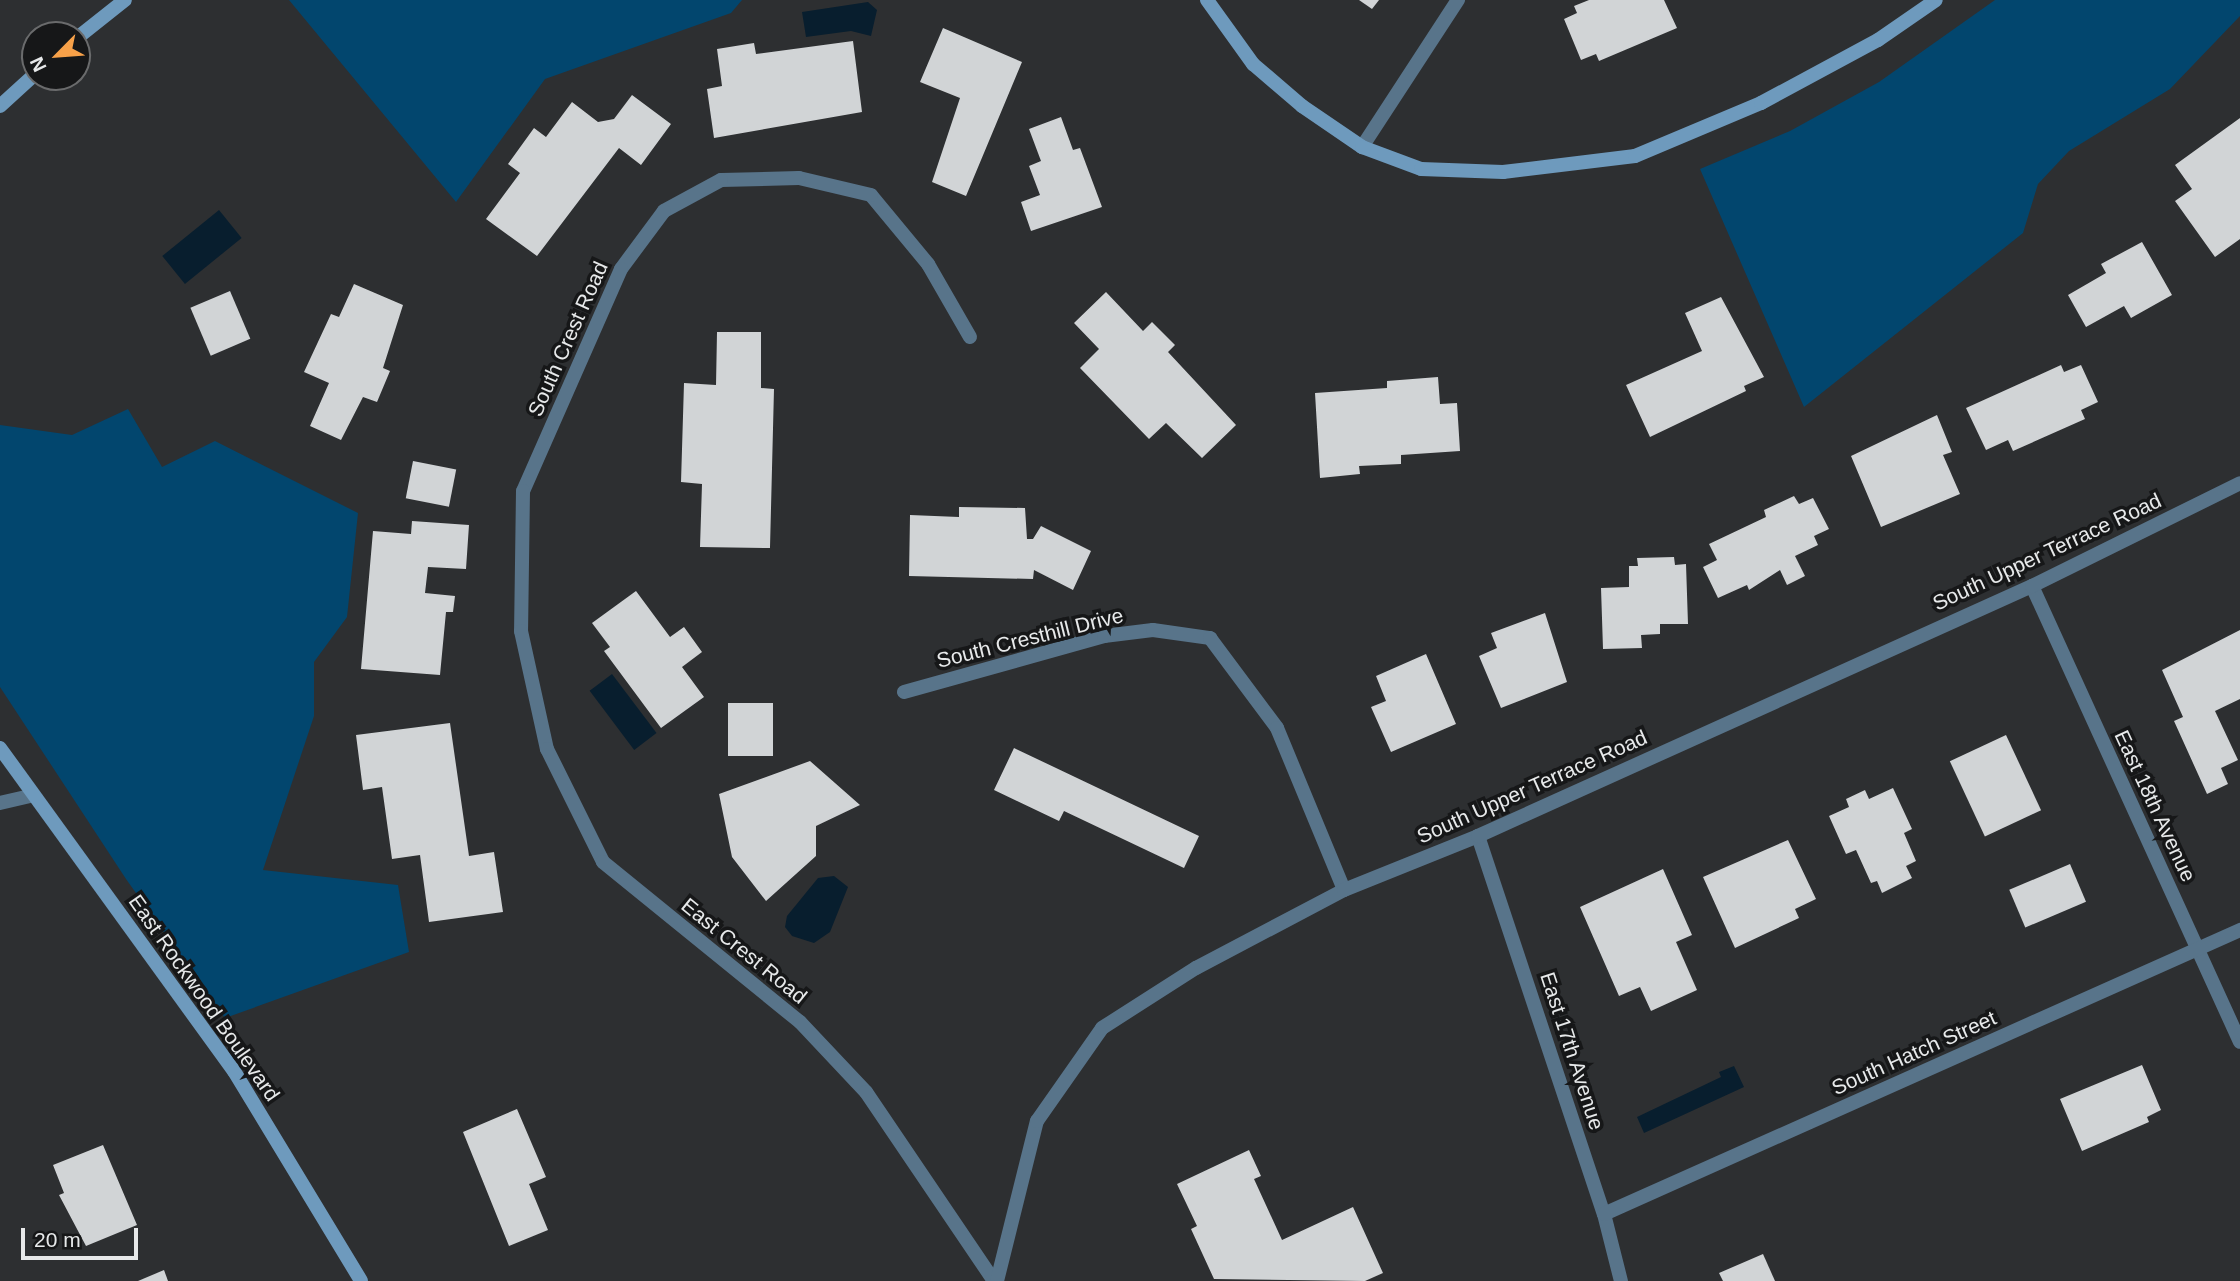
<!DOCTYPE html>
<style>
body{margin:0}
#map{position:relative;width:2240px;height:1281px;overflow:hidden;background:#2d2f31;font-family:Helvetica,sans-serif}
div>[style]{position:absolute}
.green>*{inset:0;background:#02466e}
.water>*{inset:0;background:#081e2e;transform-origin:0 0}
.building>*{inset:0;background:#d1d4d6;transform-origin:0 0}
.street>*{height:14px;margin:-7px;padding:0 7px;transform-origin:7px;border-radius:7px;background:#58748a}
.secondary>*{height:14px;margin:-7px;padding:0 7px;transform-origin:7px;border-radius:7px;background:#6e9abd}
span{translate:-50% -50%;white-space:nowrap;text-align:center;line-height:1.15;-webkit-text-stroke:7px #161718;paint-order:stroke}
.street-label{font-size:21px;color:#e7e9ea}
.north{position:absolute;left:21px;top:21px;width:70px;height:70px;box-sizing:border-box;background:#161718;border:2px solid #6a6b6c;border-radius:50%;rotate:245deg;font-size:19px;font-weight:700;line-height:28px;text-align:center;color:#e7e9ea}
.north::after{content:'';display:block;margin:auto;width:24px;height:32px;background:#f7a149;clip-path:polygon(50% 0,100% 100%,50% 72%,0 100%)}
.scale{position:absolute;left:21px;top:1228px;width:117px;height:32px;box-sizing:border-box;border:4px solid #e7e9ea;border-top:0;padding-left:9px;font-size:21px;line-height:24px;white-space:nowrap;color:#e7e9ea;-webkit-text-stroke:5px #161718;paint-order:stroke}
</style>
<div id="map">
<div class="green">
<div style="clip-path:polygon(289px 0,742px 0,731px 13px,545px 79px,456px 202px)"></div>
<div style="clip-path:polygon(1995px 0,2240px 0,2240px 16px,2170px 89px,2069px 151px,2038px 184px,2023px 233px,1804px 407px,1700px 169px,1790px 131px,1879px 82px)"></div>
<div style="clip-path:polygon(128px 409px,162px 467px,215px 441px,358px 513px,347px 617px,314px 662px,314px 716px,263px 870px,398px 885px,409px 952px,225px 1018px,126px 879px,0 687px,0 425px,72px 435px)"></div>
</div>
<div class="water">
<div style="clip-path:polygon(868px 2px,877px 10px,871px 36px,851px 31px,806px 37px,802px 12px)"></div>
<div style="left:219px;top:210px;width:36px;height:73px;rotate:51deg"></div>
<div style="left:612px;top:674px;width:74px;height:28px;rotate:53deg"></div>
<div style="clip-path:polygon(834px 876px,848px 887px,830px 932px,814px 943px,792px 936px,785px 927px,787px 916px,818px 878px)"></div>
<div style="clip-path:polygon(1734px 1066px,1744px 1087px,1644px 1133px,1637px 1117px,1721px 1077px,1719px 1072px)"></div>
</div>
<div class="building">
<div style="clip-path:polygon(1359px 0,1379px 0,1372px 9px)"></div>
<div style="clip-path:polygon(1589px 0,1664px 0,1677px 28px,1599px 61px,1596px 54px,1581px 60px,1564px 19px,1577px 13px,1574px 6px)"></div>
<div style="clip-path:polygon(943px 28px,1022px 62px,966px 196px,932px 182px,960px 98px,920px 82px)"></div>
<div style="clip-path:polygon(853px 41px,862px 112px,714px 138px,707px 89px,722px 86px,717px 49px,754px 43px,756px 54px)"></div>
<div style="clip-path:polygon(632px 95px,671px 124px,641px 165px,619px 148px,537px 256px,486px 219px,520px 173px,508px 164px,534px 128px,546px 137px,572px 102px,598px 122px,614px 119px)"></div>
<div style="clip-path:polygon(1061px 117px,1073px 150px,1080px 148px,1102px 207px,1031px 231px,1021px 202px,1040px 195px,1029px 166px,1041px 161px,1029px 129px)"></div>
<div style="clip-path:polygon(2240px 118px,2240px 239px,2215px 257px,2175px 201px,2192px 189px,2175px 165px)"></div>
<div style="clip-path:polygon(2142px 242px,2172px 295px,2131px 318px,2124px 306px,2086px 327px,2068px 295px,2106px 273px,2101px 264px)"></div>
<div style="clip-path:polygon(354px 284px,403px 305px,383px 368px,390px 371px,377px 402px,363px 397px,341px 440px,310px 426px,329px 383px,304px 372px,331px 314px,339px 317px)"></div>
<div style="left:230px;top:291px;width:52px;height:43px;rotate:67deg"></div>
<div style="clip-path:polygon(1106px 292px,1143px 331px,1152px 322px,1175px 345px,1168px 352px,1236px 425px,1202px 458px,1166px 423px,1149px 439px,1080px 368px,1099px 349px,1074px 323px)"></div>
<div style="clip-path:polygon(1721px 297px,1764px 377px,1744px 386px,1746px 391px,1650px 437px,1626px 385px,1702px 351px,1685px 313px)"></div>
<div style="clip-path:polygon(717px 332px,761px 332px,761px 388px,774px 389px,770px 548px,700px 547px,702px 484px,681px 482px,684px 383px,716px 385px)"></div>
<div style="clip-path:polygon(2061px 365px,2064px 372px,2081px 365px,2098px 402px,2081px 410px,2085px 419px,2013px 451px,2008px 440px,1986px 450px,1966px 408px)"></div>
<div style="clip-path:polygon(1438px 377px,1440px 404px,1457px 403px,1460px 451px,1401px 455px,1401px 464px,1359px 466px,1360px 474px,1320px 478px,1315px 393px,1387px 388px,1387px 381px)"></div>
<div style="clip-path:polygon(1937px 415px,1952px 452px,1943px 455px,1960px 494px,1881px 527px,1851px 456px)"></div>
<div style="left:413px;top:461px;width:44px;height:38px;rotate:11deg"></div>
<div style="clip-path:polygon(1794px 496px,1799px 504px,1813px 498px,1829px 529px,1814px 536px,1818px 545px,1795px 556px,1805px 576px,1787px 585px,1780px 570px,1749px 590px,1747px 585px,1718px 598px,1703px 567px,1717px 560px,1709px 544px,1766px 517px,1764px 510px)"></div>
<div style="clip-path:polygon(959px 507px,1025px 508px,1027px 539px,1033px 539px,1041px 526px,1091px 551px,1073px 590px,1034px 570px,1033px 579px,909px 576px,910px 515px,959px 517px)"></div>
<div style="clip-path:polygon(412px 521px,469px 525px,466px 569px,428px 567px,425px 593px,455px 596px,453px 612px,446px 612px,440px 675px,361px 669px,373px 531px,411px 534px)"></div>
<div style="clip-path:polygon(1674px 557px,1675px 565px,1686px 564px,1688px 624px,1660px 624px,1660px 634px,1641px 635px,1642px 648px,1603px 649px,1601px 588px,1629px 587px,1629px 566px,1638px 566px,1637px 558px)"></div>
<div style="clip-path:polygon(636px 591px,670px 637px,684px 627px,702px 652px,682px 667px,704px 697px,661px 728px,604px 651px,610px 647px,592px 623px)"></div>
<div style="clip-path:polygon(1545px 613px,1567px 682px,1501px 708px,1479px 656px,1497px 648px,1491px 633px)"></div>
<div style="clip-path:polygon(2240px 630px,2240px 699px,2215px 711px,2238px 760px,2221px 768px,2228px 784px,2207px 794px,2174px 721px,2183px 717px,2162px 670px)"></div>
<div style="clip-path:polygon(1426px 654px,1456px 724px,1391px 752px,1371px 707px,1386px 701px,1376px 676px)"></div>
<div style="left:728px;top:703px;width:45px;height:53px"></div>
<div style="clip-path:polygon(450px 723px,469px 856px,494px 852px,503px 912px,429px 922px,420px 855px,392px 859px,382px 787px,363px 790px,356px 735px)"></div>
<div style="left:2006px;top:735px;width:83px;height:62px;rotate:65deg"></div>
<div style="clip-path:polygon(1014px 748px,1199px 836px,1184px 868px,1064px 811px,1059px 821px,994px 790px)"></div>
<div style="clip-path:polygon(810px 761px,860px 805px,816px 826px,816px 856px,766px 901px,732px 857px,719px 794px)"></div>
<div style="clip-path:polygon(1893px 788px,1912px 829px,1904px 833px,1916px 861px,1906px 866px,1912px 878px,1882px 893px,1877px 881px,1871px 883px,1856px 850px,1846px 854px,1829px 816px,1849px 807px,1846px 799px,1865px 790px,1869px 799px)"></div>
<div style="clip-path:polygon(1788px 840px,1816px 899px,1795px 909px,1799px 918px,1735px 948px,1703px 877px)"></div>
<div style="left:2070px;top:864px;width:41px;height:66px;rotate:67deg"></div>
<div style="clip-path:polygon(1663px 869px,1692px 935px,1676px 942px,1697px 990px,1651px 1011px,1640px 987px,1619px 996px,1580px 907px)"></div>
<div style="clip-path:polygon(2142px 1065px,2161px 1110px,2147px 1117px,2149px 1122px,2082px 1151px,2060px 1099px)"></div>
<div style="clip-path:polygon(517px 1109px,546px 1177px,529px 1184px,548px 1230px,509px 1246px,463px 1132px)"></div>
<div style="clip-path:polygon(103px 1145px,137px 1225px,86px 1246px,59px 1195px,64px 1193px,53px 1165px)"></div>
<div style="clip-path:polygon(1249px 1150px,1261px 1176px,1254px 1179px,1282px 1240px,1353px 1207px,1383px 1273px,1365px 1281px,1214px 1279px,1191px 1229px,1197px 1226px,1177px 1184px)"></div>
<div style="clip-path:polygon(1763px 1254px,1775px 1281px,1723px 1281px,1719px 1273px)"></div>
<div style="clip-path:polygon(164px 1270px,168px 1281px,138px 1281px)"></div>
</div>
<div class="street">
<div style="left:1362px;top:147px;width:176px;rotate:-56.9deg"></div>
<div style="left:970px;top:337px;width:84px;rotate:-119.9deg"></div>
<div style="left:928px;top:264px;width:89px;rotate:-129.6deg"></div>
<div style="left:871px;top:195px;width:74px;rotate:-166.7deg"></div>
<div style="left:799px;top:178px;width:78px;rotate:178.5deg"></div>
<div style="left:721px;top:180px;width:65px;rotate:151.5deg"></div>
<div style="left:664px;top:211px;width:72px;rotate:126.6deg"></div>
<div style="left:621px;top:269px;width:243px;rotate:113.8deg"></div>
<div style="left:523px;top:491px;width:140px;rotate:90.8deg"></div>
<div style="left:521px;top:631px;width:121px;rotate:77.6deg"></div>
<div style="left:547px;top:749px;width:126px;rotate:63.6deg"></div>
<div style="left:603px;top:862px;width:254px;rotate:39.1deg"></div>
<div style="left:800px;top:1022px;width:96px;rotate:46.7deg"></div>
<div style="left:866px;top:1092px;width:228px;rotate:55.9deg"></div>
<div style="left:2032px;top:586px;width:501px;rotate:65.48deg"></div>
<div style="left:904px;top:692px;width:208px;rotate:-15.6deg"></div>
<div style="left:1104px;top:636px;width:49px;rotate:-7deg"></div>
<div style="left:1153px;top:630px;width:58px;rotate:8deg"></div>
<div style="left:1210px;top:638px;width:112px;rotate:53.3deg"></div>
<div style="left:1277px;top:728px;width:175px;rotate:67.5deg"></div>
<div style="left:0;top:803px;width:32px;rotate:-13deg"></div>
<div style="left:1478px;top:836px;width:398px;rotate:71.6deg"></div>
<div style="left:1604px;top:1214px;width:69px;rotate:75.8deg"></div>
<div style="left:1604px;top:1214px;width:697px;rotate:-24.06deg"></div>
<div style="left:997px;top:1281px;width:165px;rotate:-76deg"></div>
<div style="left:1037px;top:1121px;width:113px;rotate:-55deg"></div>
<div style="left:1102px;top:1028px;width:112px;rotate:-32.6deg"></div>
<div style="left:1196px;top:968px;width:167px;rotate:-27.8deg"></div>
<div style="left:1344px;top:890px;width:144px;rotate:-21.9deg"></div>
<div style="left:1478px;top:836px;width:608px;rotate:-24.29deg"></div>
<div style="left:2032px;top:586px;width:232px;rotate:-26.3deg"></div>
</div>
<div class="secondary">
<div style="left:1207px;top:0;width:79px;rotate:54.3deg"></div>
<div style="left:1253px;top:64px;width:65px;rotate:40.6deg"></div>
<div style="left:1302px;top:106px;width:73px;rotate:34.3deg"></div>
<div style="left:1362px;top:147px;width:63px;rotate:20.4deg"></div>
<div style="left:1421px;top:169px;width:82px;rotate:2.1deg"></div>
<div style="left:1503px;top:172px;width:133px;rotate:-6.9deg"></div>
<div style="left:1635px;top:156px;width:137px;rotate:-22.8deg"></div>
<div style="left:1761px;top:103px;width:133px;rotate:-28.3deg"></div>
<div style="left:1878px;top:40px;width:70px;rotate:-34.6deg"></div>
<div style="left:77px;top:38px;width:61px;rotate:-38.4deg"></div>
<div style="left:0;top:106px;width:47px;rotate:-42.4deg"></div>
<div style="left:0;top:748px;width:399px;rotate:54.1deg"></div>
<div style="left:234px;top:1071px;width:245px;rotate:58.8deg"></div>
</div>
<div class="street-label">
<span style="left:568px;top:339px;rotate:-66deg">South Crest Road</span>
<span style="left:2047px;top:552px;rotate:-25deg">South Upper Terrace Road</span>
<span style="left:1030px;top:638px;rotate:-14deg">South Cresthill Drive</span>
<span style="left:1532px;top:787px;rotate:-24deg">South Upper Terrace Road</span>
<span style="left:2155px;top:806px;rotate:65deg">East 18th Avenue</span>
<span style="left:744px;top:951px;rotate:39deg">East Crest Road</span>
<span style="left:204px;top:998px;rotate:55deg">East Rockwood Boulevard</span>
<span style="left:1572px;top:1051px;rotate:72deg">East 17th Avenue</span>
<span style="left:1914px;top:1053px;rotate:-24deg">South Hatch Street</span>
</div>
<div class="north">N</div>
<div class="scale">20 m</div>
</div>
